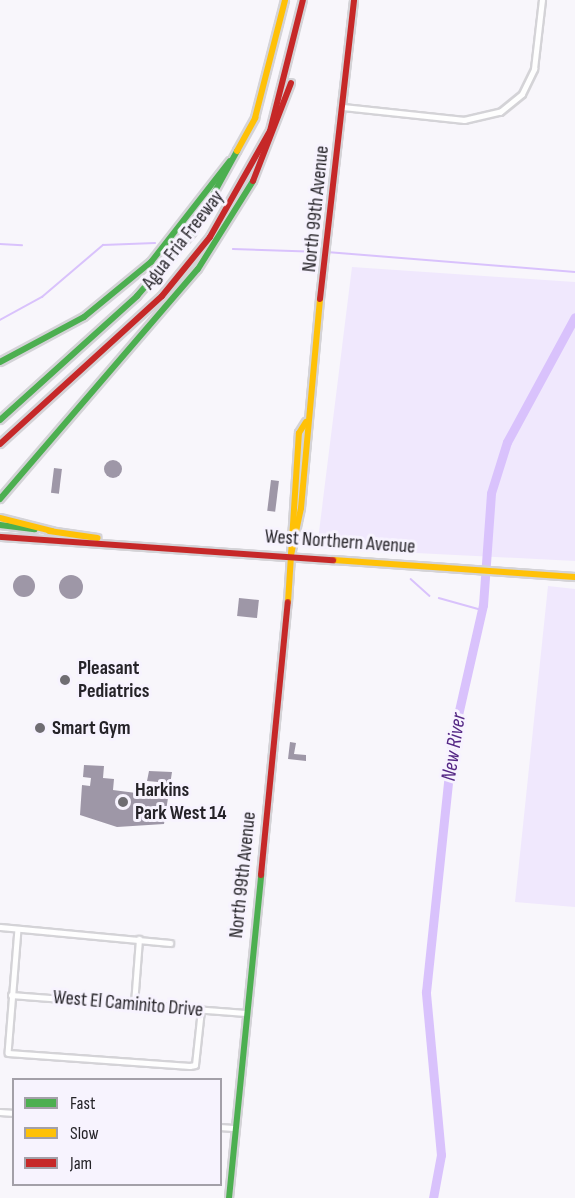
<!DOCTYPE html>
<style>
body{margin:0}
#map{position:relative;width:575px;height:1198px;overflow:hidden;background:#f8f6fb;font-family:"Sofia Sans Condensed",sans-serif}
div>[style]{position:absolute}
.green>*{inset:0;background:#f0e8fd}
.stream>*{height:1.5px;margin:-0.75px;padding:0 0.75px;transform-origin:0.75px;border-radius:0.75px;background:#d9c2fc}
.river>*{height:9px;margin:-4.5px;padding:0 4.5px;transform-origin:4.5px;border-radius:4.5px;background:#d9c2fc}
.building>*{inset:0;background:#9e97a7;transform-origin:0 0}
.round{border-radius:50%}
.roads{filter:drop-shadow(2px 0 #d4d3d7) drop-shadow(-2px 0 #d4d3d7) drop-shadow(0 2px #d4d3d7) drop-shadow(0 -2px #d4d3d7)}
.street>*{height:4.5px;margin:-2.25px;padding:0 2.25px;transform-origin:2.25px;border-radius:2.25px;background:#fefefe}
.fast>*{height:6px;margin:-3px;padding:0 3px;transform-origin:3px;border-radius:3px;background:#4caf50}
.slow>*{height:6px;margin:-3px;padding:0 3px;transform-origin:3px;border-radius:3px;background:#ffc107}
.jam>*{height:6px;margin:-3px;padding:0 3px;transform-origin:3px;border-radius:3px;background:#c62828}
.dots>*{width:16px;height:16px;translate:-50% -50%;box-sizing:border-box;border:3px solid #f7f3fe;border-radius:50%}
span{translate:-50% -50%;white-space:nowrap;text-align:center;line-height:1.15;-webkit-text-stroke:6px #f7f3fe;paint-order:stroke}
.street-label{font-size:20px;color:#252328}
.poi-label{font-size:20px;color:#252328;font-weight:700}
.left{translate:0 -50%;text-align:left}
.water-label{font-size:21px;color:#552885;font-style:italic}
.legend{position:absolute;left:12px;top:1078px;width:210px;height:108px;box-sizing:border-box;background:#f7f3fe;border:2px solid #a3a0a8;margin:0;padding:8px 10px;list-style:none;font-size:18px;color:#252328}
.legend li{display:flex;align-items:center;gap:12px;height:30px}
.legend b{width:30px;border:2px solid #a3a0a8}
</style>
<div id="map">
<div class="green">
<div style="clip-path:polygon(352px 267px,575px 282px,575px 561px,317px 548px)"></div>
<div style="clip-path:polygon(548px 586px,575px 589px,575px 907px,515px 902px)"></div>
</div>
<div class="stream">
<div style="left:0;top:244px;width:22px;rotate:3deg"></div>
<div style="left:233px;top:249px;width:89px;rotate:1.9deg"></div>
<div style="left:327px;top:252px;width:249px;rotate:4.6deg"></div>
<div style="left:0;top:320px;width:48px;rotate:-28.7deg"></div>
<div style="left:42px;top:297px;width:80px;rotate:-40.4deg"></div>
<div style="left:103px;top:245px;width:52px;rotate:-2.2deg"></div>
<div style="left:411px;top:579px;width:25px;rotate:42deg"></div>
<div style="left:439px;top:598px;width:45px;rotate:15.6deg"></div>
</div>
<div class="river">
<div style="left:433px;top:1198px;width:44px;rotate:-79.5deg"></div>
<div style="left:441px;top:1155px;width:164px;rotate:-95.3deg"></div>
<div style="left:426px;top:992px;width:256px;rotate:-84deg"></div>
<div style="left:453px;top:737px;width:135px;rotate:-77.2deg"></div>
<div style="left:483px;top:605px;width:112px;rotate:-85.9deg"></div>
<div style="left:491px;top:493px;width:53px;rotate:-72.6deg"></div>
<div style="left:507px;top:442px;width:142px;rotate:-61.5deg"></div>
</div>
<div class="building">
<div class="round" style="left:104px;top:460px;width:18px;height:18px"></div>
<div style="left:54px;top:468px;width:8px;height:25px;rotate:7deg"></div>
<div style="left:271px;top:480px;width:8px;height:31px;rotate:7deg"></div>
<div class="round" style="left:59px;top:575px;width:24px;height:24px"></div>
<div class="round" style="left:13px;top:575px;width:22px;height:22px"></div>
<div style="left:239px;top:598px;width:20px;height:18px;rotate:6deg"></div>
<div style="clip-path:polygon(290px 742px,296px 743px,294px 754px,306px 755px,306px 761px,288px 759px)"></div>
<div style="clip-path:polygon(84px 765px,104px 766px,103px 778px,114px 779px,113px 790px,136px 793px,137px 782px,158px 790px,158px 782px,147px 781px,149px 771px,172px 772px,164px 824px,117px 827px,80px 815px,82px 785px,90px 786px,91px 778px,83px 777px)"></div>
</div>
<div class="roads">
<div class="street">
<div style="left:343px;top:107px;width:122px;rotate:6.1deg"></div>
<div style="left:464px;top:120px;width:37px;rotate:-13deg"></div>
<div style="left:500px;top:112px;width:28px;rotate:-39deg"></div>
<div style="left:522px;top:94px;width:28px;rotate:-64deg"></div>
<div style="left:534px;top:69px;width:69px;rotate:-83.4deg"></div>
<div style="left:0;top:927px;width:171px;rotate:5.4deg"></div>
<div style="left:18px;top:929px;width:124px;rotate:94.6deg"></div>
<div style="left:8px;top:1053px;width:182px;rotate:4.1deg"></div>
<div style="left:190px;top:1066px;width:5px;rotate:-11deg"></div>
<div style="left:195px;top:1065px;width:55px;rotate:-83.8deg"></div>
<div style="left:11px;top:995px;width:235px;rotate:4.4deg"></div>
<div style="left:134px;top:1004px;width:65px;rotate:-85.6deg"></div>
<div style="left:0;top:1112px;width:14px;rotate:4deg"></div>
<div style="left:220px;top:1127px;width:16px;rotate:4deg"></div>
</div>
<div class="fast">
<div style="left:0;top:362px;width:95px;rotate:-28.2deg"></div>
<div style="left:84px;top:317px;width:87px;rotate:-39.4deg"></div>
<div style="left:151px;top:262px;width:128px;rotate:-52deg"></div>
<div style="left:0;top:420px;width:185px;rotate:-42.1deg"></div>
<div style="left:137px;top:296px;width:84px;rotate:-48.9deg"></div>
<div style="left:192px;top:233px;width:94px;rotate:-61.2deg"></div>
<div style="left:0;top:499px;width:303px;rotate:-49.3deg"></div>
<div style="left:198px;top:269px;width:104px;rotate:-58deg"></div>
<div style="left:0;top:525px;width:35px;rotate:7deg"></div>
<div style="left:229px;top:1198px;width:325px;rotate:-84.3deg"></div>
</div>
<div class="slow">
<div style="left:237px;top:151px;width:38px;rotate:-61deg"></div>
<div style="left:255px;top:118px;width:122px;rotate:-75.7deg"></div>
<div style="left:0;top:518px;width:54px;rotate:14deg"></div>
<div style="left:49px;top:531px;width:49px;rotate:8.3deg"></div>
<div style="left:291px;top:555px;width:48px;rotate:-78deg"></div>
<div style="left:301px;top:508px;width:210px;rotate:-84.8deg"></div>
<div style="left:333px;top:560px;width:243px;rotate:4deg"></div>
<div style="left:288px;top:602px;width:169px;rotate:-86.3deg"></div>
<div style="left:299px;top:433px;width:13px;rotate:-58deg"></div>
</div>
<div class="jam">
<div style="left:253px;top:181px;width:105px;rotate:-68.8deg"></div>
<div style="left:320px;top:299px;width:301px;rotate:-83.5deg"></div>
<div style="left:0;top:444px;width:219px;rotate:-42.4deg"></div>
<div style="left:162px;top:296px;width:76px;rotate:-50.9deg"></div>
<div style="left:210px;top:237px;width:122px;rotate:-60.5deg"></div>
<div style="left:270px;top:131px;width:135px;rotate:-75.9deg"></div>
<div style="left:0;top:537px;width:334px;rotate:4deg"></div>
<div style="left:261px;top:875px;width:274px;rotate:-84.4deg"></div>
</div>
</div>
<div class="dots">
<div style="left:65px;top:680px;background:#6f6d72"></div>
<div style="left:40px;top:728px;background:#6f6d72"></div>
<div style="left:123px;top:802px;background:#6f6d72"></div>
</div>
<div class="street-label">
<span style="left:316px;top:209px;rotate:-84deg">North 99th Avenue</span>
<span style="left:183px;top:240px;rotate:-52deg">Agua Fria Freeway</span>
<span style="left:340px;top:542px;rotate:4deg">West Northern Avenue</span>
<span style="left:243px;top:875px;rotate:-84deg">North 99th Avenue</span>
<span style="left:128px;top:1004px;rotate:5deg">West El Caminito Drive</span>
</div>
<div class="poi-label">
<span class="left" style="left:78px;top:680px">Pleasant<br>Pediatrics</span>
<span class="left" style="left:52px;top:728px">Smart Gym</span>
<span class="left" style="left:135px;top:802px">Harkins<br>Park West 14</span>
</div>
<div class="water-label">
<span style="left:454px;top:747px;rotate:-81deg">New River</span>
</div>
<ul class="legend">
<li><b style="height:8px;background:#4caf50"></b>Fast</li>
<li><b style="height:8px;background:#ffc107"></b>Slow</li>
<li><b style="height:8px;background:#c62828"></b>Jam</li>
</ul>
</div>
